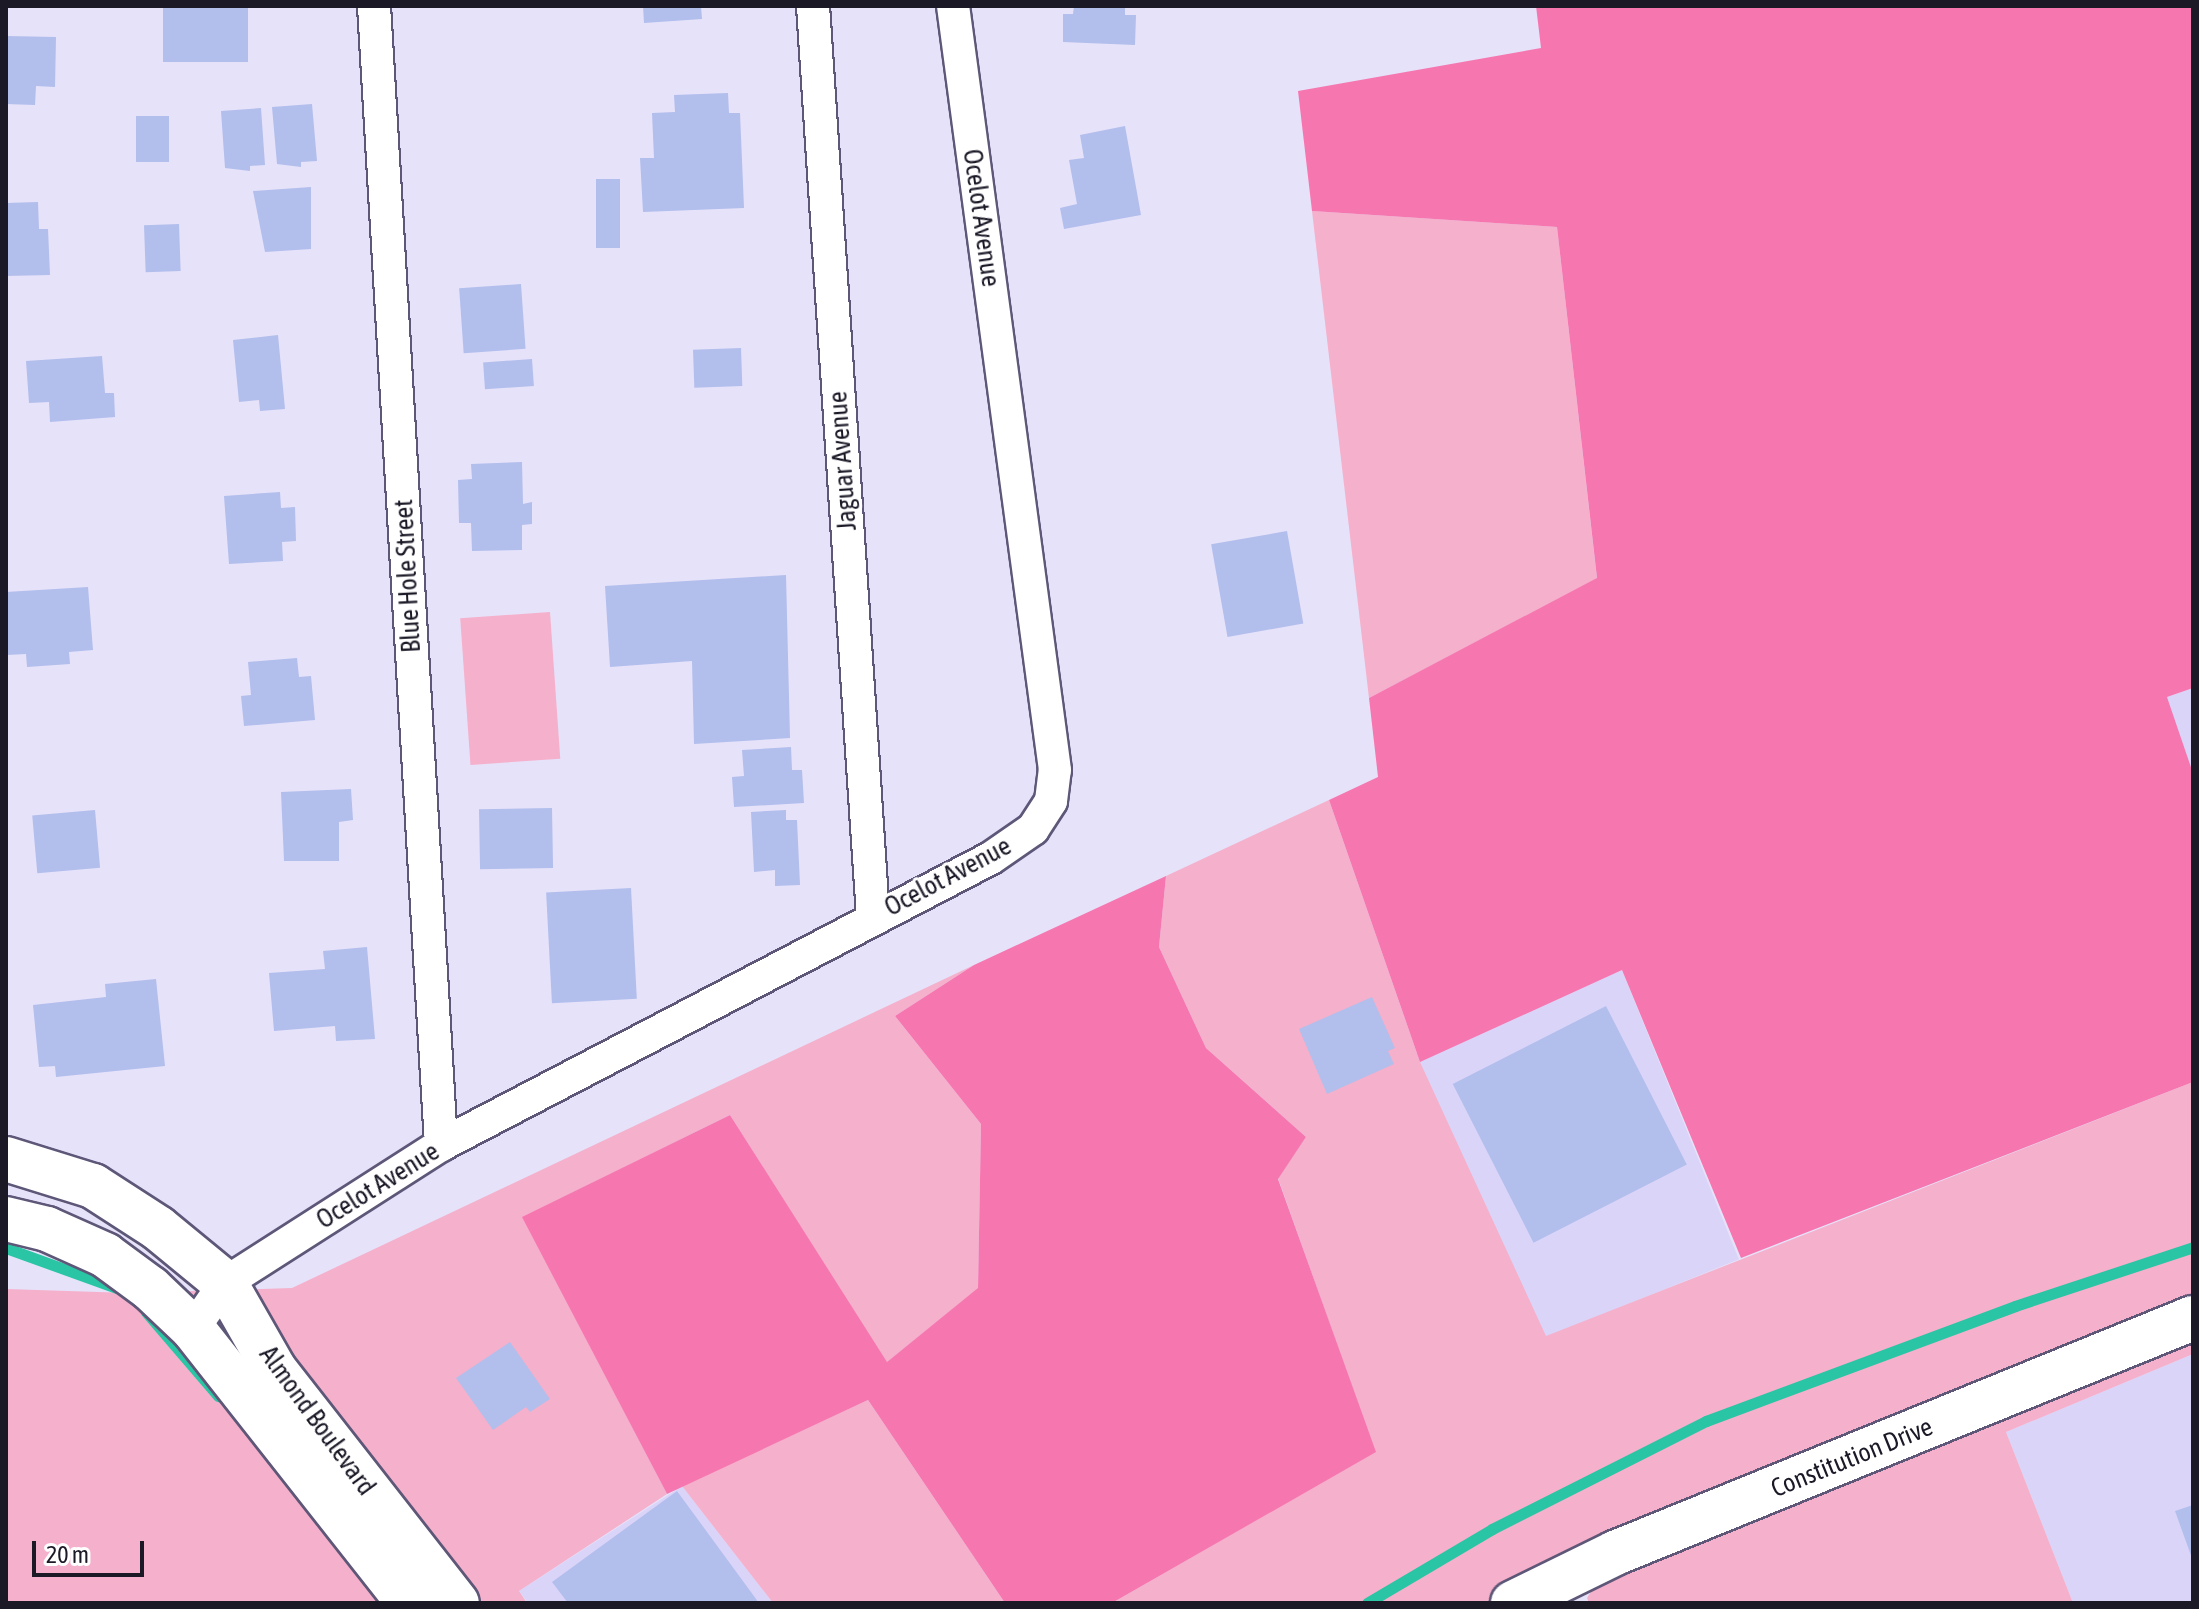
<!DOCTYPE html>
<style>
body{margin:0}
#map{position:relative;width:2199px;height:1609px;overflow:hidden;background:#e6e2fa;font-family:"Asap Condensed",sans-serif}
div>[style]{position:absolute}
.built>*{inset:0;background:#dbd4f9;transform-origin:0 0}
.green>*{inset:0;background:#f5b0cb;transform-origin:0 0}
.forest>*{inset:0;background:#f677b0}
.stream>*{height:11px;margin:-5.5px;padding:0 5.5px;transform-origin:5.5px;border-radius:5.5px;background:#29c5a4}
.building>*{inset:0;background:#b2beec;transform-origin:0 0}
.roads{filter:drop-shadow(2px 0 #5e5778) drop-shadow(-2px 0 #5e5778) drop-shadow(0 2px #5e5778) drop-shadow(0 -2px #5e5778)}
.street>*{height:32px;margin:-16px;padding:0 16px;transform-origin:16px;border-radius:16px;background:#fff}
.secondary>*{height:44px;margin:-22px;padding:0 22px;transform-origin:22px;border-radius:22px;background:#fff}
span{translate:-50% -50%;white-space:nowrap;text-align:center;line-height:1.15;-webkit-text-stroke:6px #fff;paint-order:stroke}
.street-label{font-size:26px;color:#1c1927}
.frame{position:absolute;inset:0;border:8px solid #1c1927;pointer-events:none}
.scale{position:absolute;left:32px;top:1541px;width:112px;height:36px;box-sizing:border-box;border:4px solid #1c1927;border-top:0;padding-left:10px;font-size:24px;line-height:28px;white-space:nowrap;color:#1c1927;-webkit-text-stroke:6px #fff;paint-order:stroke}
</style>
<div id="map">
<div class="built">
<div style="clip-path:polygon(2193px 688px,2193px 773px,2167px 697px)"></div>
<div style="left:1622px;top:970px;width:312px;height:222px;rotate:68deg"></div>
<div style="clip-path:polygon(2193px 1354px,2193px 1603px,2073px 1603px,2006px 1432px)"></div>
<div style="clip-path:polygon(682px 1486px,773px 1603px,528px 1603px,519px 1591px)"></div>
</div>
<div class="green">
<div style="clip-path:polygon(1312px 211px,1557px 227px,1597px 579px,1369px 698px)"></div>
<div style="left:550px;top:612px;width:147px;height:90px;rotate:86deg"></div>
<div style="clip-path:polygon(1329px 800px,1420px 1062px,1546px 1336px,2193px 1082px,2193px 1354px,2006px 1432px,2073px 1603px,1589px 1603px,1587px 1598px,1614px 1555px,1513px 1603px,1112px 1603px,1375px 1452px,1278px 1178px,1306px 1137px,1206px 1048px,1159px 947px,1166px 876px)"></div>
<div style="clip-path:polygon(974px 965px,895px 1016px,981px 1124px,978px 1289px,886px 1363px,730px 1115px,523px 1217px,667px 1494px,519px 1591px,527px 1603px,6px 1603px,6px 1289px,129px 1293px,292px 1288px)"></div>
<div style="clip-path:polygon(868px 1400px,1005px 1603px,773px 1603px,682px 1486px)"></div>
</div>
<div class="forest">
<div style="clip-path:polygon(1536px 6px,2193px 6px,2193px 688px,2167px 697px,2193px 773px,2193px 1082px,1741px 1258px,1622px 970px,1420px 1062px,1329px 800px,1378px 777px,1369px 698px,1597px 578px,1557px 227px,1312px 211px,1298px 91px,1541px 48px)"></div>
<div style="clip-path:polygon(1166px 876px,1159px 947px,1206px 1048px,1306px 1137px,1278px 1179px,1376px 1452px,1112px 1603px,1005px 1603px,868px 1400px,667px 1494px,522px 1217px,730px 1115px,887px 1362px,978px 1288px,981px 1124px,895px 1016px,974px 965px)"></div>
</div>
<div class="stream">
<div style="left:6px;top:1248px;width:123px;rotate:19.9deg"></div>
<div style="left:146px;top:1312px;width:111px;rotate:49.4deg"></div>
<div style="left:1367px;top:1603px;width:145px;rotate:-30.6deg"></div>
<div style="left:1492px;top:1529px;width:240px;rotate:-26.8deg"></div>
<div style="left:1706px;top:1421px;width:330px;rotate:-20.4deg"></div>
<div style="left:2015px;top:1306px;width:188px;rotate:-18.3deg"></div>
</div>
<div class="building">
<div style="left:163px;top:6px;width:85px;height:56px"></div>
<div style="clip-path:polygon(643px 6px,701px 6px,702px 19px,644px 23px)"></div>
<div style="clip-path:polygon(1074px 6px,1125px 6px,1125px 15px,1136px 15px,1135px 45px,1063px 42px,1063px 14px,1073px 14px)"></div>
<div style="clip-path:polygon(6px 36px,56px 37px,55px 87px,36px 86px,35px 105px,6px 104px)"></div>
<div style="clip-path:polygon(728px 93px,729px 113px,740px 113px,744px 208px,643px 212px,640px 158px,654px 158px,652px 113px,675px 112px,674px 95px)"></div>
<div style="clip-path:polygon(312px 104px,317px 161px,301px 162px,301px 167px,277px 164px,272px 107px)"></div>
<div style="clip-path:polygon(261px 108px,265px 165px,250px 166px,250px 171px,225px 168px,221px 111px)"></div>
<div style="left:136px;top:116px;width:33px;height:46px"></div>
<div style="clip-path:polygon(1125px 126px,1141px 215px,1064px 229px,1060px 208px,1077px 204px,1069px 160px,1084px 158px,1080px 135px)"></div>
<div style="left:596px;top:179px;width:24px;height:69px"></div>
<div style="clip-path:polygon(311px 187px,311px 249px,265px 252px,253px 191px)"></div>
<div style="clip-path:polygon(38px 202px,39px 229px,48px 229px,50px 275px,6px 276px,6px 203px)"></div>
<div style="left:179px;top:224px;width:47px;height:35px;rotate:88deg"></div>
<div style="left:521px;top:284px;width:65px;height:62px;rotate:86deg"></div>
<div style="clip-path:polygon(278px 335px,285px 409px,260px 411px,259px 400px,239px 402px,233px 340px)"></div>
<div style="left:741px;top:348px;width:38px;height:48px;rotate:88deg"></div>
<div style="clip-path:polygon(102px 356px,105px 393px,114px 393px,115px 417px,50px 422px,49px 402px,29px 403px,26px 361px)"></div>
<div style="left:532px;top:359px;width:27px;height:49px;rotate:86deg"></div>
<div style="clip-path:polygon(522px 462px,523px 504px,532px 502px,532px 524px,522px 525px,522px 550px,472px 551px,471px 523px,459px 523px,458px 480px,472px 479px,471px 464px)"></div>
<div style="clip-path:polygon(280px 492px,281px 508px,295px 507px,296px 541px,282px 542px,283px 561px,229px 564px,224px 496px)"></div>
<div style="left:1287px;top:531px;width:94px;height:77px;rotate:80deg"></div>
<div style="clip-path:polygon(786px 575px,790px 738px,694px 744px,692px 661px,610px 667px,605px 586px)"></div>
<div style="clip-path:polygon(88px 587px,93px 650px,69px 652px,70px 664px,27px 667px,26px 654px,7px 655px,6px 592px)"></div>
<div style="clip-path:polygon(297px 658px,299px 677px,311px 676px,315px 720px,244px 726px,241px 696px,251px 695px,248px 662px)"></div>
<div style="clip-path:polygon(791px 747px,792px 770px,802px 770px,804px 803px,734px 807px,732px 777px,744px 776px,742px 750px)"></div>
<div style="clip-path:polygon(351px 789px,353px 820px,339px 822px,339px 861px,284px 861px,281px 792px)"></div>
<div style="left:552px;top:808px;width:60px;height:73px;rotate:89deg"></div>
<div style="left:95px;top:810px;width:58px;height:63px;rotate:85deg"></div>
<div style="clip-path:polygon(786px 810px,786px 820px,797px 820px,800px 885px,775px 886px,775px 870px,754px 872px,751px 812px)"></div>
<div style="left:631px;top:888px;width:111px;height:85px;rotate:87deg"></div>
<div style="clip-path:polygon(367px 947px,375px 1039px,336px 1041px,335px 1026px,274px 1031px,269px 973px,325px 969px,323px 951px)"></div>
<div style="clip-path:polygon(156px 979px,165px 1066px,56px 1077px,55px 1066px,39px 1067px,33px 1005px,106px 997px,105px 984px)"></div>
<div style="clip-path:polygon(1372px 997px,1395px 1048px,1388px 1051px,1394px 1064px,1327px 1094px,1299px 1029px)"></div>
<div style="left:1606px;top:1006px;width:178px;height:172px;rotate:63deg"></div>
<div style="clip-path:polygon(510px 1342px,550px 1399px,530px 1412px,526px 1407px,493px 1430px,456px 1378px)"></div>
<div style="clip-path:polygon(677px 1491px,759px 1603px,568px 1603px,552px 1582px)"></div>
<div style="clip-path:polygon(2193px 1505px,2193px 1561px,2175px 1511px)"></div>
</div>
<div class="roads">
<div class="street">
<div style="left:374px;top:6px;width:1141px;rotate:86.63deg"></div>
<div style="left:813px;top:6px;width:912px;rotate:86.23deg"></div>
<div style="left:193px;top:1329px;width:56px;rotate:-55.2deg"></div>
<div style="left:225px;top:1283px;width:256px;rotate:-32.6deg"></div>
<div style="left:441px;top:1145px;width:620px;rotate:-27.56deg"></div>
<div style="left:991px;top:858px;width:51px;rotate:-34.6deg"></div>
<div style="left:1033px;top:829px;width:33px;rotate:-57deg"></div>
<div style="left:1051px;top:801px;width:31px;rotate:-83deg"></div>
<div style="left:1055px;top:770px;width:771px;rotate:-97.6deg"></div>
</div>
<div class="secondary">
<div style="left:6px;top:1159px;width:91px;rotate:17.2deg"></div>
<div style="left:93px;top:1186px;width:77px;rotate:32.9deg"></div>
<div style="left:158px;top:1228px;width:87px;rotate:39.4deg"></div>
<div style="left:225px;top:1283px;width:99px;rotate:60.3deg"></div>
<div style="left:274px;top:1369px;width:297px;rotate:52deg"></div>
<div style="left:6px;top:1219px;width:42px;rotate:13.7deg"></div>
<div style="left:47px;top:1229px;width:64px;rotate:24.1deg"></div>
<div style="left:105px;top:1255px;width:56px;rotate:36.3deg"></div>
<div style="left:150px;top:1288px;width:59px;rotate:43.6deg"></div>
<div style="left:193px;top:1329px;width:349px;rotate:51.8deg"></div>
<div style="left:1513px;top:1603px;width:114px;rotate:-26.1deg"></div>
<div style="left:1615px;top:1553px;width:624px;rotate:-22.13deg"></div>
</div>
</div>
<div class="street-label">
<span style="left:981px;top:218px;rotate:82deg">Ocelot Avenue</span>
<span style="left:843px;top:461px;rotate:-94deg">Jaguar Avenue</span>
<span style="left:408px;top:576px;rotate:-93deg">Blue Hole Street</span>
<span style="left:948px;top:877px;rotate:-28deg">Ocelot Avenue</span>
<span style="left:378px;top:1186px;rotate:-32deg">Ocelot Avenue</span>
<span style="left:317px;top:1421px;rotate:54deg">Almond Boulevard</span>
<span style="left:1852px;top:1458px;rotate:-22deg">Constitution Drive</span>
</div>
<div class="frame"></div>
<div class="scale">20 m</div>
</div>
